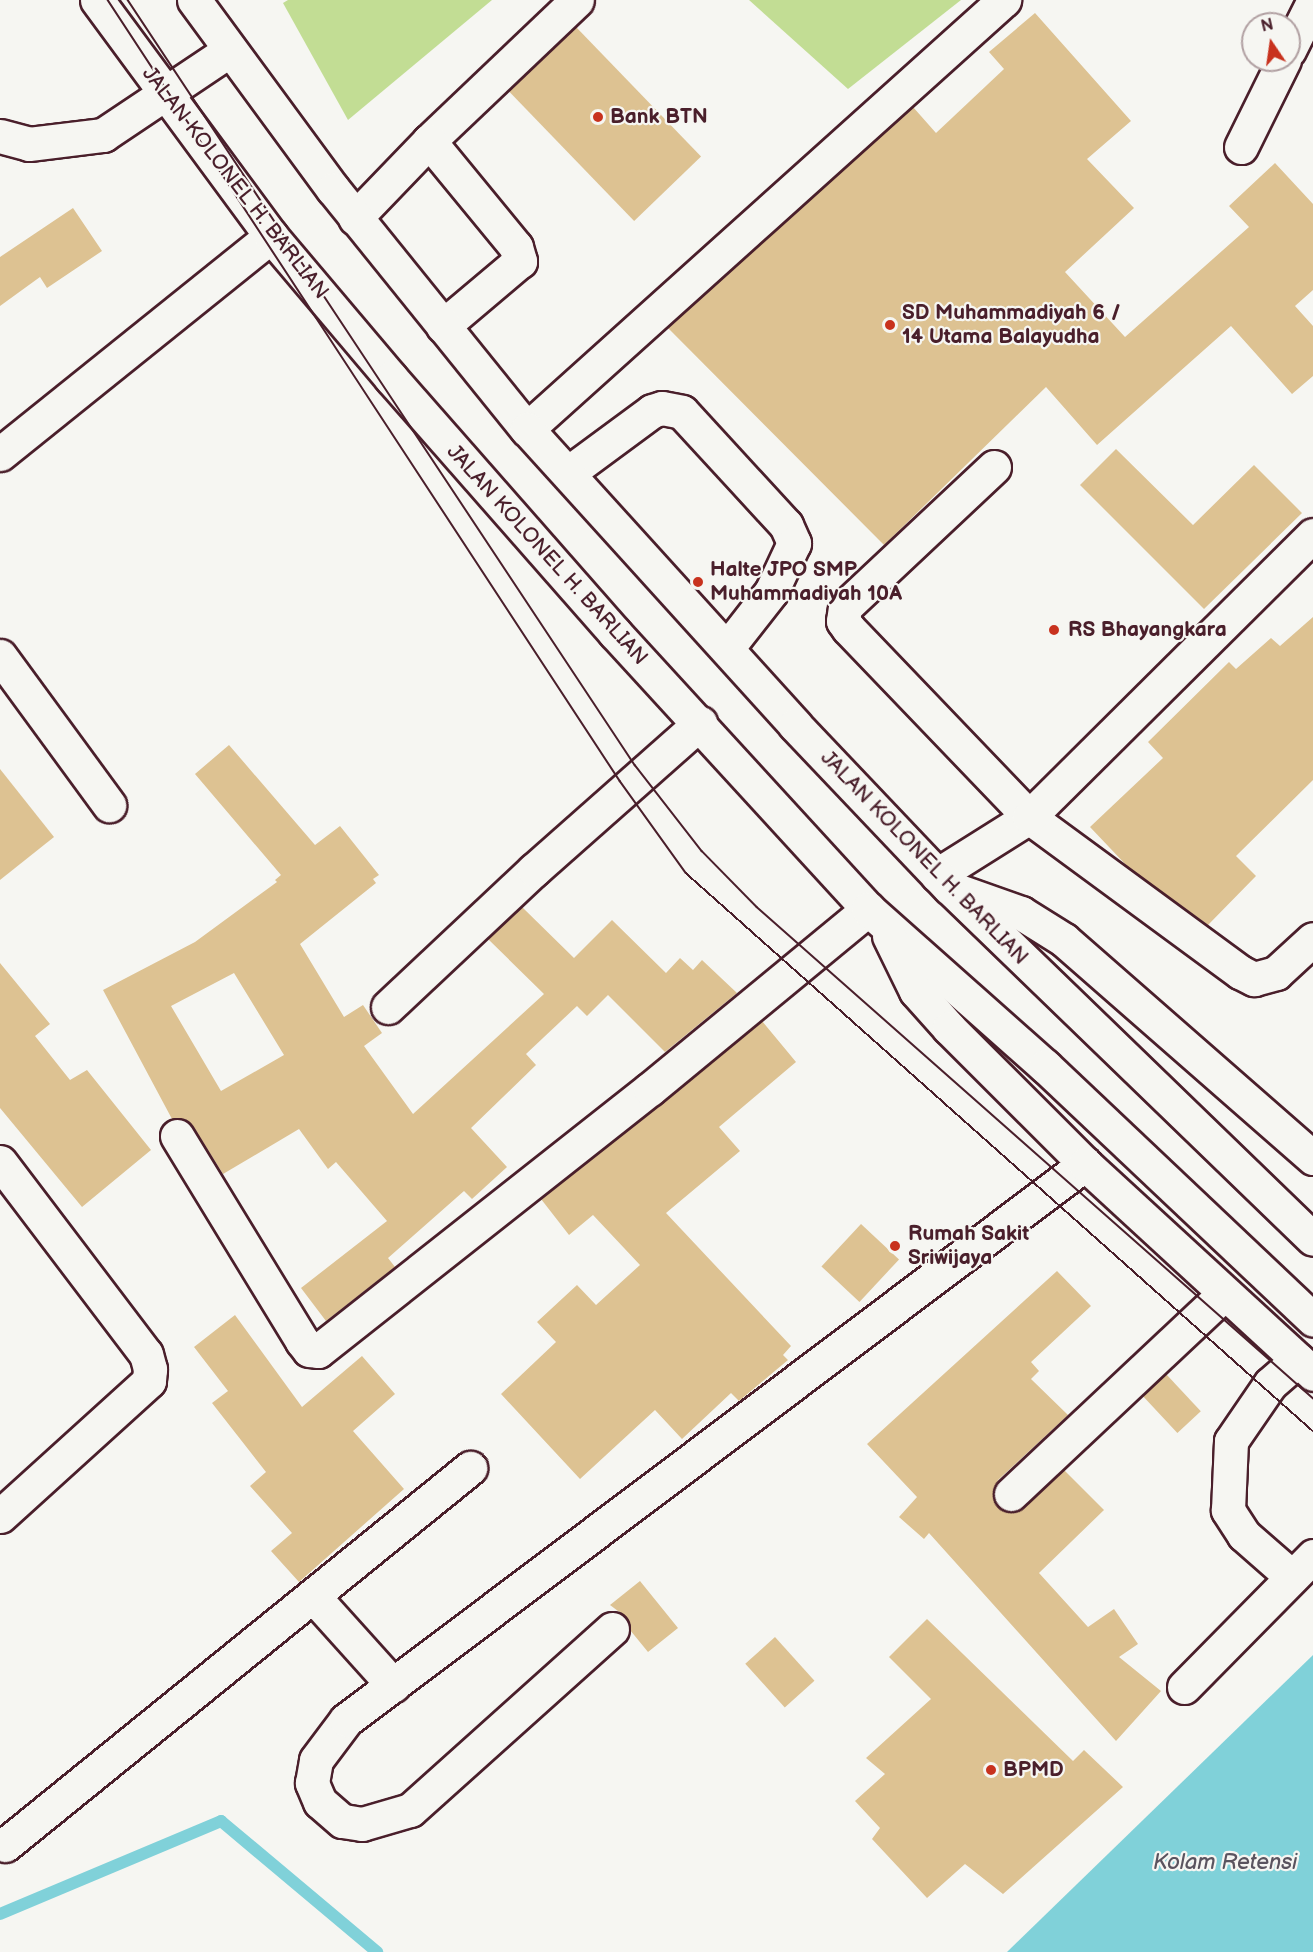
<!DOCTYPE html>
<style>
body{margin:0}
#map{position:relative;width:1313px;height:1952px;overflow:hidden;background:#f6f6f2;font-family:"Balsamiq Sans",sans-serif}
div>[style]{position:absolute}
.green>*{inset:0;background:#c2dd94}
.water>*{inset:0;background:#80d1d9}
.stream>*{height:12px;margin:-6px;padding:0 6px;transform-origin:6px;border-radius:6px;background:#80d1d9}
.building>*{inset:0;background:#ddc292;transform-origin:0 0}
.roads{filter:drop-shadow(2px 0 #4a1f2b) drop-shadow(-2px 0 #4a1f2b) drop-shadow(0 2px #4a1f2b) drop-shadow(0 -2px #4a1f2b)}
.minor>*{height:33px;margin:-16.5px;padding:0 16.5px;transform-origin:16.5px;border-radius:16.5px;background:#f6f6f2}
.highway>*{height:33px;margin:-16.5px;padding:0 16.5px;transform-origin:16.5px;border-radius:16.5px;background:#f6f6f2}
.tram>*{height:1.5px;margin:-0.75px;padding:0 0.75px;transform-origin:0.75px;border-radius:0.75px;background:#4a1f2b}
.dots>*{width:16px;height:16px;translate:-50% -50%;box-sizing:border-box;border:3px solid #f6f6f2;border-radius:50%}
span{translate:-50% -50%;white-space:nowrap;text-align:center;line-height:1.15;-webkit-text-stroke:4.5px #f6f6f2;paint-order:stroke}
.poi-label{font-size:21px;color:#4a1f2b;font-weight:700}
.left{translate:0 -50%;text-align:left}
.street-label{font-size:21px;color:#4a1f2b}
.water-label{font-size:22px;color:#5a545f;font-style:italic}
.north{position:absolute;left:1241px;top:12px;width:60px;height:60px;box-sizing:border-box;background:#f6f6f2;border:2px solid #b1a0a2;border-radius:50%;rotate:347deg;font-size:16px;font-weight:700;line-height:24px;text-align:center;color:#4a1f2b}
.north::after{content:'';display:block;margin:auto;width:21px;height:27px;background:#c8321e;clip-path:polygon(50% 0,100% 100%,50% 72%,0 100%)}
</style>
<div id="map">
<div class="green">
<div style="clip-path:polygon(288px 0,492px 0,348px 120px,283px 3px)"></div>
<div style="clip-path:polygon(749px 0,961px 0,848px 89px)"></div>
</div>
<div class="water">
<div style="clip-path:polygon(1313px 1655px,1313px 1952px,1007px 1952px)"></div>
</div>
<div class="stream">
<div style="left:0;top:1914px;width:240px;rotate:-22.8deg"></div>
<div style="left:221px;top:1821px;width:204px;rotate:40deg"></div>
</div>
<div class="building">
<div style="clip-path:polygon(1035px 13px,1131px 121px,1087px 159px,1134px 208px,1065px 272px,1125px 337px,1249px 227px,1229px 206px,1275px 163px,1313px 204px,1313px 290px,1295px 306px,1313px 326px,1313px 376px,1292px 394px,1231px 326px,1097px 445px,1046px 387px,884px 545px,668px 328px,913px 107px,936px 133px,1004px 69px,989px 52px)"></div>
<div style="left:576px;top:27px;width:180px;height:93px;rotate:46deg"></div>
<div style="clip-path:polygon(73px 208px,102px 251px,47px 288px,40px 277px,0 306px,0 257px)"></div>
<div style="clip-path:polygon(1116px 449px,1193px 525px,1254px 465px,1302px 513px,1204px 609px,1080px 485px)"></div>
<div style="clip-path:polygon(1313px 617px,1313px 780px,1236px 856px,1256px 876px,1208px 925px,1128px 867px,1090px 827px,1163px 758px,1148px 742px,1229px 662px,1236px 669px,1271px 638px,1280px 646px)"></div>
<div style="clip-path:polygon(evenodd,229px 745px,315px 845px,340px 826px,379px 875px,373px 879px,376px 883px,300px 944px,344px 1017px,363px 1005px,382px 1033px,364px 1046px,413px 1114px,544px 994px,488px 939px,522px 907px,574px 958px,612px 920px,666px 973px,680px 958px,693px 970px,702px 960px,737px 993px,665px 1052px,608px 995px,587px 1016px,577px 1006px,526px 1054px,536px 1065px,471px 1128px,507px 1167px,472px 1199px,464px 1191px,388px 1258px,395px 1267px,326px 1321px,301px 1288px,387px 1221px,336px 1162px,328px 1169px,299px 1129px,223px 1174px,193px 1126px,185px 1119px,172px 1119px,103px 990px,195px 942px,277px 882px,275px 880px,281px 875px,195px 774px,229px 745px,234px 973px,284px 1055px,221px 1091px,171px 1006px,234px 973px)"></div>
<div style="clip-path:polygon(0 769px,54px 837px,0 880px)"></div>
<div style="clip-path:polygon(0 963px,50px 1024px,35px 1036px,70px 1080px,87px 1070px,151px 1150px,82px 1207px,0 1108px)"></div>
<div style="clip-path:polygon(762px 1021px,796px 1062px,719px 1127px,740px 1151px,666px 1213px,791px 1346px,783px 1355px,788px 1360px,739px 1401px,731px 1393px,682px 1439px,655px 1410px,580px 1479px,501px 1394px,556px 1342px,537px 1322px,577px 1285px,596px 1305px,640px 1265px,593px 1215px,569px 1235px,541px 1199px)"></div>
<div style="left:861px;top:1224px;width:52px;height:58px;rotate:43deg"></div>
<div style="clip-path:polygon(1057px 1271px,1091px 1306px,1031px 1362px,1039px 1371px,1031px 1379px,1068px 1415px,998px 1480px,993px 1498px,1005px 1512px,1016px 1512px,1064px 1470px,1104px 1510px,1039px 1573px,1088px 1627px,1114px 1609px,1138px 1644px,1119px 1657px,1161px 1691px,1116px 1741px,929px 1533px,924px 1539px,899px 1517px,917px 1497px,867px 1444px)"></div>
<div style="clip-path:polygon(235px 1315px,302px 1407px,362px 1356px,395px 1394px,353px 1431px,404px 1489px,299px 1582px,271px 1551px,292px 1533px,250px 1486px,266px 1472px,212px 1403px,228px 1391px,194px 1347px)"></div>
<div style="left:1166px;top:1374px;width:51px;height:32px;rotate:47deg"></div>
<div style="clip-path:polygon(640px 1581px,678px 1628px,648px 1652px,630px 1630px,626px 1617px,610px 1605px)"></div>
<div style="clip-path:polygon(927px 1619px,1073px 1761px,1084px 1750px,1123px 1787px,1003px 1894px,965px 1864px,927px 1898px,872px 1839px,880px 1828px,855px 1801px,885px 1774px,866px 1758px,931px 1699px,889px 1657px)"></div>
<div style="left:775px;top:1637px;width:59px;height:40px;rotate:48deg"></div>
</div>
<div class="roads">
<div class="minor">
<div style="left:1289px;top:50px;width:54px;rotate:-63.4deg"></div>
<div style="left:0;top:136px;width:30px;rotate:15deg"></div>
<div style="left:29px;top:144px;width:75px;rotate:-6.9deg"></div>
<div style="left:103px;top:135px;width:153px;rotate:-33.8deg"></div>
<div style="left:429px;top:141px;width:204px;rotate:-43.6deg"></div>
<div style="left:1241px;top:147px;width:97px;rotate:-63.7deg"></div>
<div style="left:355px;top:218px;width:107px;rotate:-46.1deg"></div>
<div style="left:429px;top:141px;width:137px;rotate:50.6deg"></div>
<div style="left:516px;top:247px;width:15px;rotate:74deg"></div>
<div style="left:520px;top:261px;width:101px;rotate:139.8deg"></div>
<div style="left:527px;top:429px;width:642px;rotate:-41.97deg"></div>
<div style="left:0;top:454px;width:348px;rotate:-38.8deg"></div>
<div style="left:994px;top:467px;width:204px;rotate:136.8deg"></div>
<div style="left:845px;top:607px;width:14px;rotate:98deg"></div>
<div style="left:843px;top:621px;width:9px;rotate:54deg"></div>
<div style="left:848px;top:628px;width:262px;rotate:46.2deg"></div>
<div style="left:1029px;top:817px;width:262px;rotate:36.3deg"></div>
<div style="left:1240px;top:972px;width:16px;rotate:27deg"></div>
<div style="left:1254px;top:979px;width:23px;rotate:-15deg"></div>
<div style="left:1276px;top:973px;width:50px;rotate:-42.6deg"></div>
<div style="left:568px;top:473px;width:104px;rotate:-36.4deg"></div>
<div style="left:652px;top:411px;width:10px;rotate:-17deg"></div>
<div style="left:662px;top:408px;width:20px;rotate:11deg"></div>
<div style="left:682px;top:412px;width:154px;rotate:47.4deg"></div>
<div style="left:786px;top:525px;width:20px;rotate:66deg"></div>
<div style="left:794px;top:543px;width:54px;rotate:115.1deg"></div>
<div style="left:771px;top:592px;width:70px;rotate:128deg"></div>
<div style="left:0;top:656px;width:185px;rotate:53.8deg"></div>
<div style="left:937px;top:875px;width:109px;rotate:-32.2deg"></div>
<div style="left:1029px;top:817px;width:400px;rotate:-44.8deg"></div>
<div style="left:388px;top:1007px;width:200px;rotate:-43.2deg"></div>
<div style="left:534px;top:870px;width:222px;rotate:-41.5deg"></div>
<div style="left:177px;top:1136px;width:240px;rotate:58.6deg"></div>
<div style="left:302px;top:1341px;width:11px;rotate:52deg"></div>
<div style="left:309px;top:1350px;width:9px;rotate:6deg"></div>
<div style="left:318px;top:1351px;width:423px;rotate:-38.3deg"></div>
<div style="left:650px;top:1089px;width:283px;rotate:-39.5deg"></div>
<div style="left:0;top:1162px;width:241px;rotate:52.8deg"></div>
<div style="left:146px;top:1354px;width:16px;rotate:75deg"></div>
<div style="left:150px;top:1369px;width:12px;rotate:95deg"></div>
<div style="left:149px;top:1381px;width:201px;rotate:137.8deg"></div>
<div style="left:1011px;top:1494px;width:292px;rotate:-43.2deg"></div>
<div style="left:1292px;top:1577px;width:64px;rotate:-138.8deg"></div>
<div style="left:1244px;top:1535px;width:30px;rotate:-123deg"></div>
<div style="left:1228px;top:1510px;width:69px;rotate:-87.5deg"></div>
<div style="left:1231px;top:1441px;width:69px;rotate:-55.6deg"></div>
<div style="left:1270px;top:1384px;width:37px;rotate:-41deg"></div>
<div style="left:313px;top:1596px;width:120px;rotate:48deg"></div>
<div style="left:612px;top:1629px;width:271px;rotate:138.1deg"></div>
<div style="left:410px;top:1810px;width:50px;rotate:163.7deg"></div>
<div style="left:362px;top:1824px;width:20px;rotate:-171deg"></div>
<div style="left:342px;top:1821px;width:29px;rotate:-139deg"></div>
<div style="left:320px;top:1802px;width:21px;rotate:-113deg"></div>
<div style="left:312px;top:1783px;width:23px;rotate:-80deg"></div>
<div style="left:316px;top:1760px;width:50px;rotate:-53.1deg"></div>
<div style="left:346px;top:1720px;width:925px;rotate:-36.96deg"></div>
<div style="left:1184px;top:1687px;width:184px;rotate:-45.4deg"></div>
<div style="left:5px;top:1845px;width:599px;rotate:-39.03deg"></div>
</div>
<div class="highway">
<div style="left:97px;top:0;width:293px;rotate:53.6deg"></div>
<div style="left:271px;top:236px;width:186px;rotate:49.8deg"></div>
<div style="left:391px;top:378px;width:339px;rotate:48.7deg"></div>
<div style="left:615px;top:633px;width:374px;rotate:47.5deg"></div>
<div style="left:868px;top:909px;width:237px;rotate:41.6deg"></div>
<div style="left:1045px;top:1066px;width:369px;rotate:43.4deg"></div>
<div style="left:194px;top:0;width:235px;rotate:53.7deg"></div>
<div style="left:333px;top:189px;width:309px;rotate:51.1deg"></div>
<div style="left:527px;top:429px;width:399px;rotate:47.8deg"></div>
<div style="left:795px;top:725px;width:224px;rotate:46.5deg"></div>
<div style="left:949px;top:887px;width:506px;rotate:44.04deg"></div>
<div style="left:959px;top:891px;width:66px;rotate:19.5deg"></div>
<div style="left:1021px;top:913px;width:51px;rotate:32.1deg"></div>
<div style="left:1064px;top:940px;width:331px;rotate:41.2deg"></div>
<div style="left:889px;top:936px;width:61px;rotate:63.9deg"></div>
<div style="left:916px;top:991px;width:50px;rotate:48.3deg"></div>
<div style="left:949px;top:1028px;width:192px;rotate:45deg"></div>
<div style="left:1085px;top:1164px;width:310px;rotate:42.6deg"></div>
</div>
</div>
<div class="tram">
<div style="left:108px;top:0;width:934px;rotate:56.75deg"></div>
<div style="left:620px;top:781px;width:113px;rotate:54.3deg"></div>
<div style="left:686px;top:873px;width:839px;rotate:41.67deg"></div>
<div style="left:128px;top:0;width:918px;rotate:56.47deg"></div>
<div style="left:635px;top:765px;width:109px;rotate:52.1deg"></div>
<div style="left:702px;top:851px;width:78px;rotate:45.5deg"></div>
<div style="left:757px;top:907px;width:742px;rotate:41.45deg"></div>
</div>
<div class="dots">
<div style="left:598px;top:117px;background:#c8321e"></div>
<div style="left:890px;top:325px;background:#c8321e"></div>
<div style="left:698px;top:582px;background:#c8321e"></div>
<div style="left:1054px;top:630px;background:#c8321e"></div>
<div style="left:895px;top:1246px;background:#c8321e"></div>
<div style="left:991px;top:1770px;background:#c8321e"></div>
</div>
<div class="poi-label">
<span class="left" style="left:610px;top:117px">Bank BTN</span>
<span class="left" style="left:902px;top:325px">SD Muhammadiyah 6 /<br>14 Utama Balayudha</span>
<span class="left" style="left:710px;top:582px">Halte JPO SMP<br>Muhammadiyah 10A</span>
<span class="left" style="left:1068px;top:630px">RS Bhayangkara</span>
<span class="left" style="left:908px;top:1246px">Rumah Sakit<br>Sriwijaya</span>
<span class="left" style="left:1003px;top:1770px">BPMD</span>
</div>
<div class="street-label">
<span style="left:235px;top:183px;rotate:52deg">JALAN KOLONEL H. BARLIAN</span>
<span style="left:547px;top:555px;rotate:48deg">JALAN KOLONEL H. BARLIAN</span>
<span style="left:924px;top:858px;rotate:46deg">JALAN KOLONEL H. BARLIAN</span>
</div>
<div class="water-label">
<span style="left:1225px;top:1863px">Kolam Retensi</span>
</div>
<div class="north">N</div>
</div>
